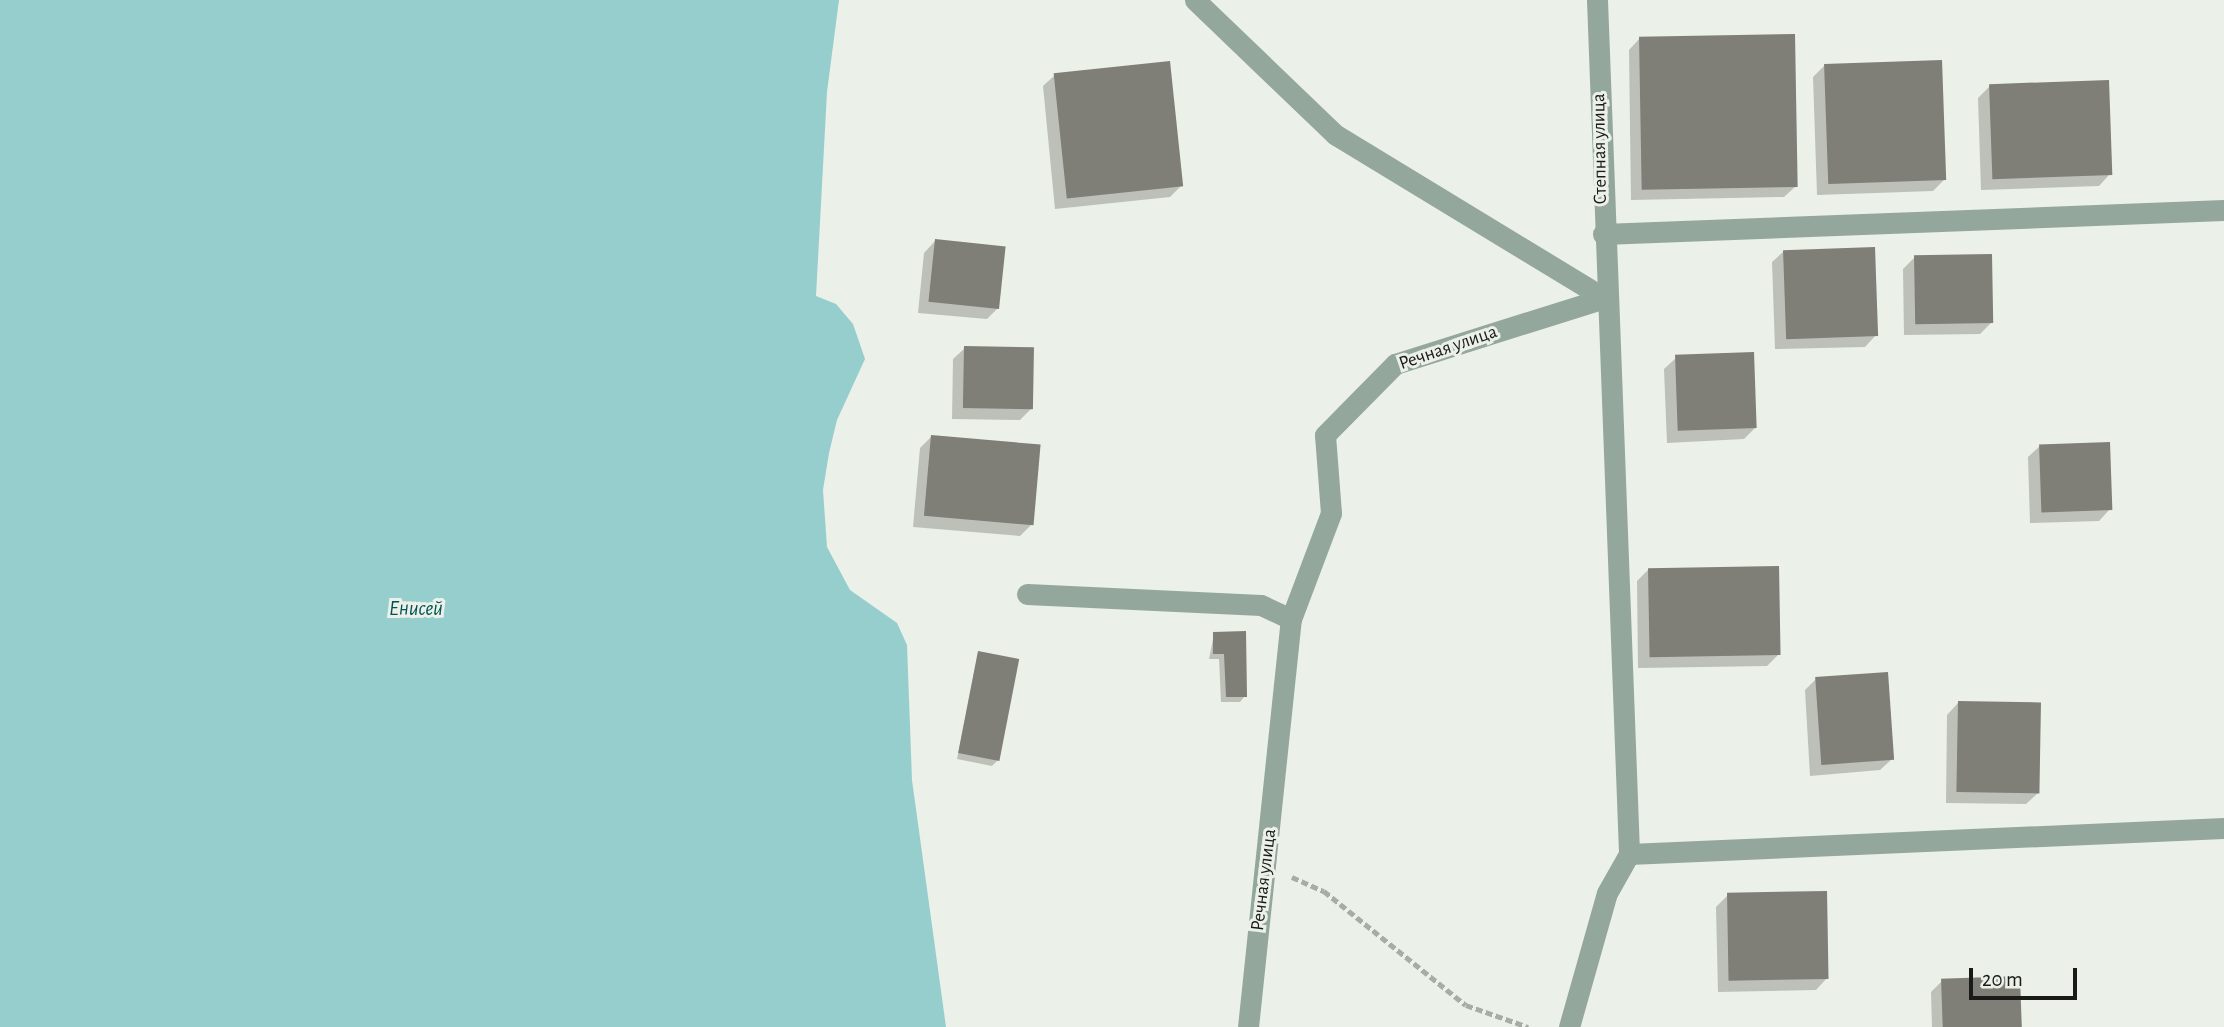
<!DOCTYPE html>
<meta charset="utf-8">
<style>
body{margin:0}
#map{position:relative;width:2224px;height:1027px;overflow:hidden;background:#ebf0e8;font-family:"Alegreya Sans",sans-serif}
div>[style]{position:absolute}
.water>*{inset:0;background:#96cdcd}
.shadow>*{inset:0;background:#0003}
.building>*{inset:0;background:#7f7e77;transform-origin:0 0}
.path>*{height:4.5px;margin-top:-2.25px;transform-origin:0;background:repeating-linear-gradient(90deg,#a8aca6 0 7px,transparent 0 10.5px)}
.minor>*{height:21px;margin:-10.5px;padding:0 10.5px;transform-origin:10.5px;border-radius:10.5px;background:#94a79d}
span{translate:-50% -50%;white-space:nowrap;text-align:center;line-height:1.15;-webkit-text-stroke:6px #ebf0e8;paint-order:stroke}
.street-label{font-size:19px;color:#1a1b19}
.water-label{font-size:21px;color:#005454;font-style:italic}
.scale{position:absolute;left:1969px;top:968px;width:108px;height:32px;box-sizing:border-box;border:4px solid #1a1b19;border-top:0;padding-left:9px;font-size:21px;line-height:24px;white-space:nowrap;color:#1a1b19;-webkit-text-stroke:5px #ebf0e8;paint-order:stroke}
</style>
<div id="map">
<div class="water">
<div style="clip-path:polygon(0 0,839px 0,827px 92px,816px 296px,836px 304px,853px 324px,865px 359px,837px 420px,829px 453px,823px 490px,827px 547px,850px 590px,897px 623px,907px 645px,912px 780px,946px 1027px,0 1027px)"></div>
</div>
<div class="shadow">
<div style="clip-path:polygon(1640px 38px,1796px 186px,1784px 197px,1631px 200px,1629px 50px)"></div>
<div style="clip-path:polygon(1825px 65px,1944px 180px,1933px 191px,1817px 195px,1813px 77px)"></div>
<div style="clip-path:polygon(1055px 75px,1181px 186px,1170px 197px,1055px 209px,1043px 86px)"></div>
<div style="clip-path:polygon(1990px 86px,2110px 174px,2099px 186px,1981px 190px,1978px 98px)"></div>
<div style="clip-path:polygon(935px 241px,998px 308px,987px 319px,918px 313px,924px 253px)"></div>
<div style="clip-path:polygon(1784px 251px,1876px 335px,1865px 347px,1775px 349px,1772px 262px)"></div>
<div style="clip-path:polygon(1915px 257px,1991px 323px,1980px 334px,1904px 335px,1903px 269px)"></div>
<div style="clip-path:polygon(965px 348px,1031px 409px,1020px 420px,952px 419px,953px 359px)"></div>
<div style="clip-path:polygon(1676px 358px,1755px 428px,1744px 439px,1667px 443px,1664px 369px)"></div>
<div style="clip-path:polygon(931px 437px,1031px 525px,1020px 536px,913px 527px,920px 448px)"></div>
<div style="clip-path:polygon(2040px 446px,2110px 509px,2099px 521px,2030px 523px,2028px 457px)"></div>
<div style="clip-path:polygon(1649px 569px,1779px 654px,1767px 666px,1638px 668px,1637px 581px)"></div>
<div style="clip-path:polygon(1214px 634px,1245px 696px,1240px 702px,1221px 702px,1219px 659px,1209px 659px)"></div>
<div style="clip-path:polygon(978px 653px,997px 761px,992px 766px,957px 759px)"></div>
<div style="clip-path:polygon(1816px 679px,1892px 759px,1880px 770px,1810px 776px,1805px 690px)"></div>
<div style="clip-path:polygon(1958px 703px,2038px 793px,2026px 804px,1946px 803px,1947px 715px)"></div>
<div style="clip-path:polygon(1728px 895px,1827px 978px,1816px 990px,1718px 992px,1716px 907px)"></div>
<div style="clip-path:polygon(1942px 981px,2020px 1027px,1932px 1027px,1931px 992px)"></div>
</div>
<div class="building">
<div style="left:1795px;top:34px;width:153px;height:156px;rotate:89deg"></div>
<div style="left:1942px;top:60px;width:120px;height:118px;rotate:88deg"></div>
<div style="left:1170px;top:61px;width:126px;height:117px;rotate:84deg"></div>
<div style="left:2109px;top:80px;width:95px;height:120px;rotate:88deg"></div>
<div style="left:935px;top:239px;width:71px;height:63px;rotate:6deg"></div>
<div style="left:1875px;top:247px;width:89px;height:92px;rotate:88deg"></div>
<div style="left:1992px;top:254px;width:69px;height:78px;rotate:89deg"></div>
<div style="left:964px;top:346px;width:70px;height:62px;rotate:1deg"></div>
<div style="left:1754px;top:352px;width:76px;height:79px;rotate:88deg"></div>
<div style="left:931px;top:435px;width:110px;height:81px;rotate:5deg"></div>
<div style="left:2110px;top:442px;width:68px;height:71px;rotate:88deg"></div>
<div style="left:1779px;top:566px;width:89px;height:131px;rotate:89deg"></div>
<div style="clip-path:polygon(1246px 631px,1247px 697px,1226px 697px,1224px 654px,1213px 654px,1213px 632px)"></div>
<div style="left:978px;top:651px;width:42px;height:104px;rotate:11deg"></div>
<div style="left:1888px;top:672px;width:88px;height:73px;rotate:86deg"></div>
<div style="left:1958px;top:701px;width:83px;height:91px;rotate:1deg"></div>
<div style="left:1827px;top:891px;width:88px;height:100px;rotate:89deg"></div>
<div style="left:2020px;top:976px;width:51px;height:79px;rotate:88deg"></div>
</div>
<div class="path">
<div style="left:1292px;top:877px;width:35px;rotate:24deg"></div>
<div style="left:1324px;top:891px;width:182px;rotate:38.8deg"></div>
<div style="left:1466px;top:1005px;width:66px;rotate:19.5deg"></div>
</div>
<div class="minor">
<div style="left:1195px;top:0;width:195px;rotate:43.8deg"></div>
<div style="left:1336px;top:135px;width:314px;rotate:31.3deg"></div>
<div style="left:1597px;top:0;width:855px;rotate:87.85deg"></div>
<div style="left:1629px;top:854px;width:596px;rotate:-2.5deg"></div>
<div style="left:1603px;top:234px;width:621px;rotate:-2.21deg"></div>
<div style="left:1027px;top:594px;width:234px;rotate:2.7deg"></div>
<div style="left:1261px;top:605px;width:33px;rotate:25deg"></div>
<div style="left:1248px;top:1027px;width:410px;rotate:-84deg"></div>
<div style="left:1291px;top:619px;width:113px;rotate:-69.3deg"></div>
<div style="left:1331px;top:513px;width:78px;rotate:-94.4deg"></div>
<div style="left:1325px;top:435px;width:100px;rotate:-45.4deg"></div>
<div style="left:1395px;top:364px;width:219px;rotate:-17.5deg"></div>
<div style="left:1569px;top:1027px;width:139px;rotate:-74.2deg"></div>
<div style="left:1607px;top:893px;width:45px;rotate:-60.6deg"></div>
</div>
<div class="street-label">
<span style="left:1600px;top:149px;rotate:-91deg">Степная улица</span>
<span style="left:1448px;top:348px;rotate:-19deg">Речная улица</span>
<span style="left:1264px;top:880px;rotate:-83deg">Речная улица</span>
</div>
<div class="water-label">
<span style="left:416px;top:609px">Енисей</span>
</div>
<div class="scale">20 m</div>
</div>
